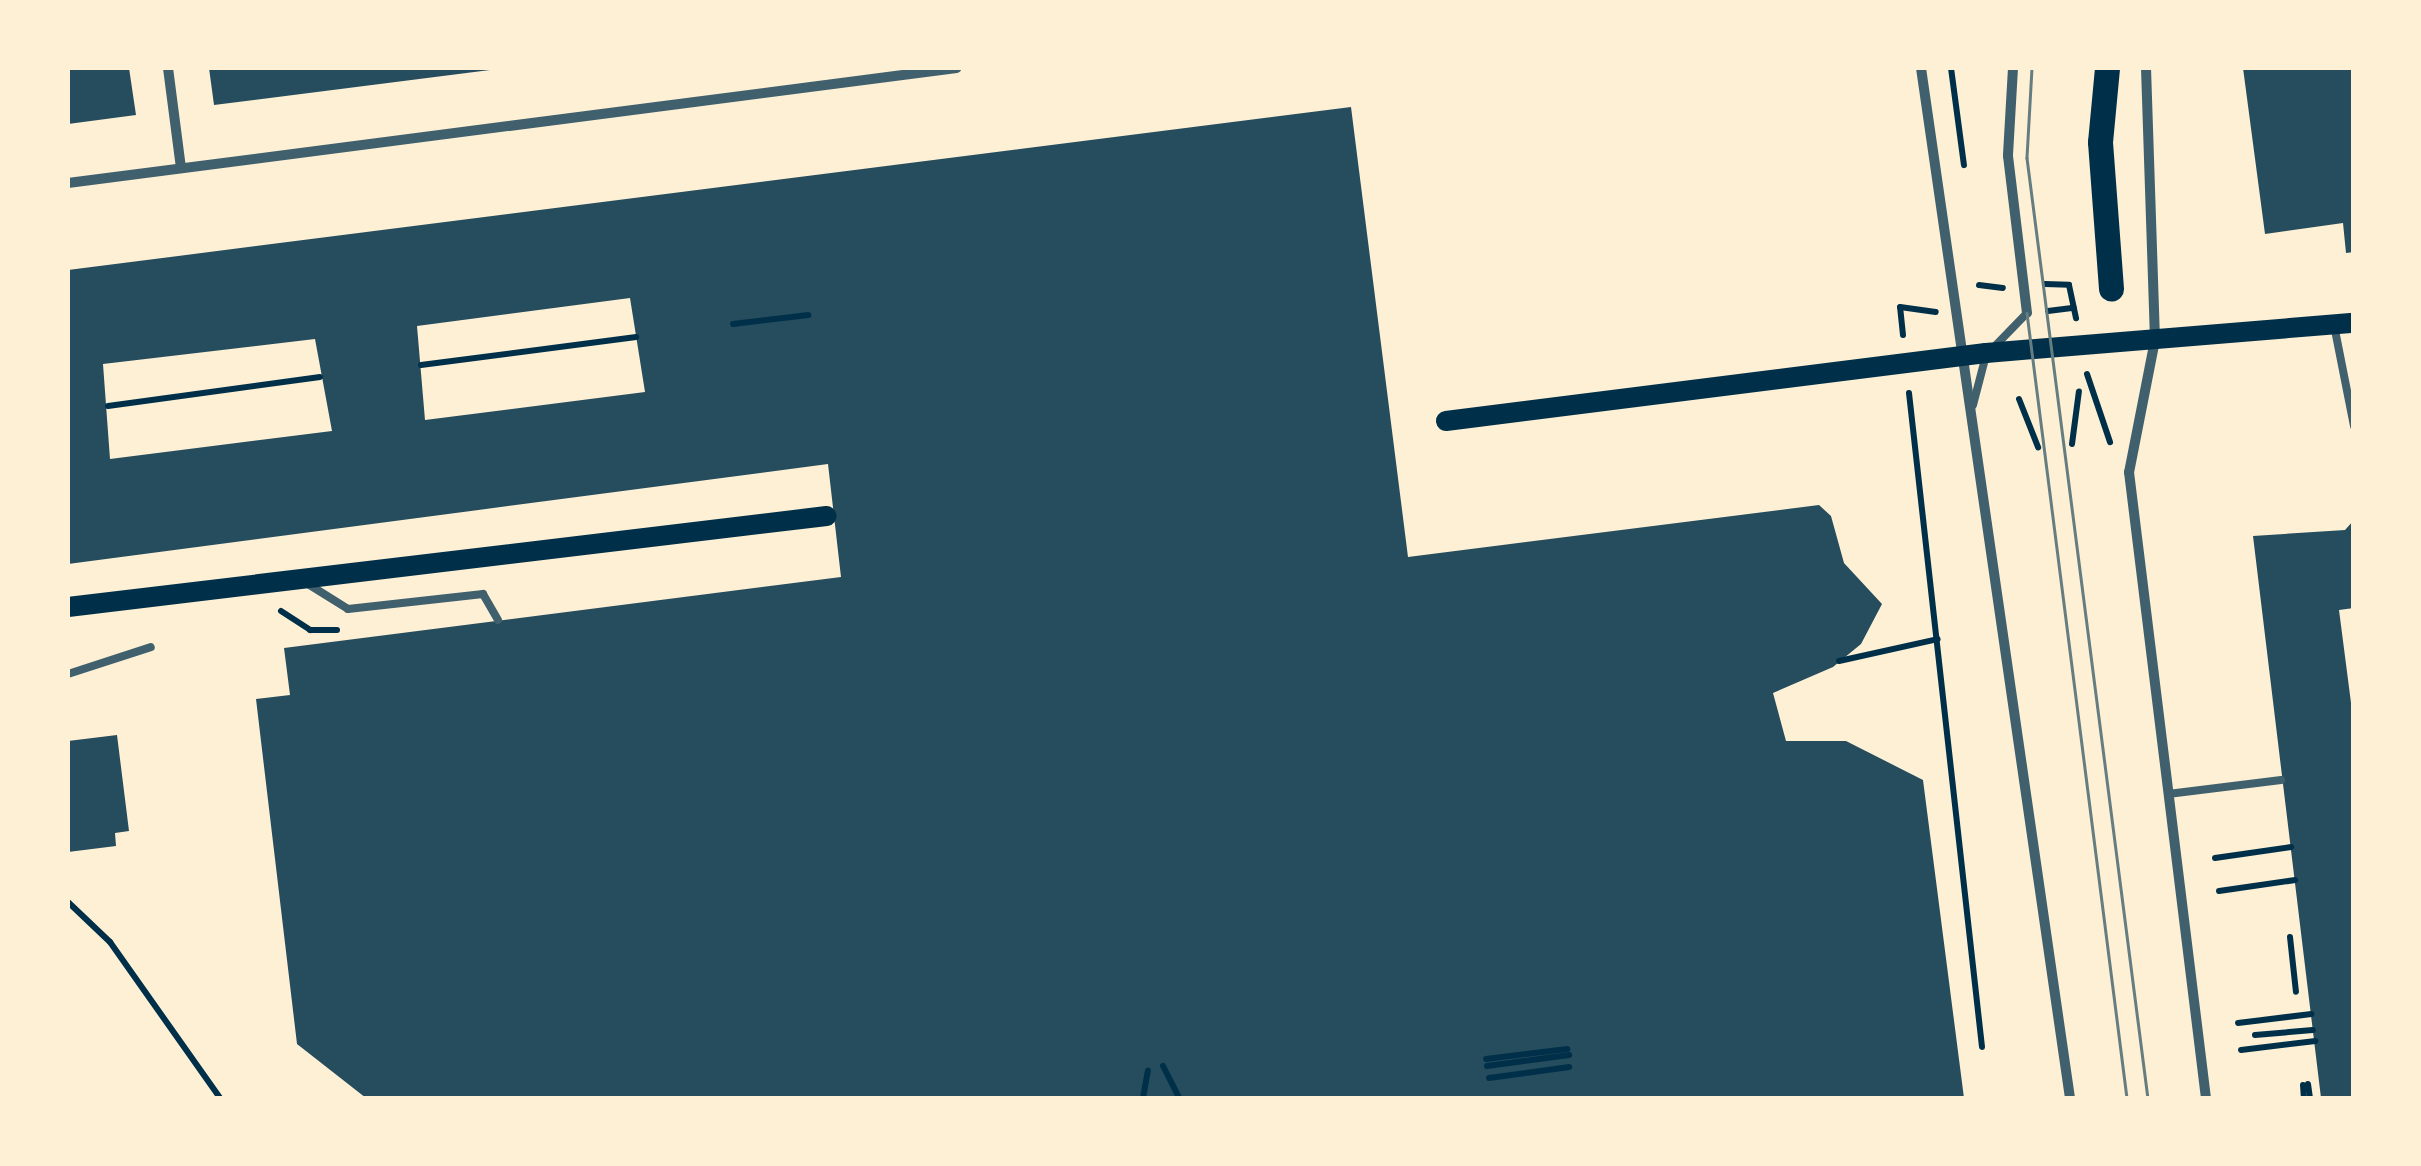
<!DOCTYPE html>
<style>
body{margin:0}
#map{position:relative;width:2421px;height:1166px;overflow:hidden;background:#fdf0d5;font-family:Karla,sans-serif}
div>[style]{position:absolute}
.building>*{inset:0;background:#264d5e}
.path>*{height:6px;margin:-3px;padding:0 3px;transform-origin:3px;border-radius:3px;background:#003049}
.service>*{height:8px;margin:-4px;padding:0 4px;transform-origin:4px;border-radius:4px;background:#3f606c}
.minor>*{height:10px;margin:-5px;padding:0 5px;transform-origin:5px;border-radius:5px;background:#3f606c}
.secondary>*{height:20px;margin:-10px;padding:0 10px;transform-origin:10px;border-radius:10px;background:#003049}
.primary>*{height:25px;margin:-12.5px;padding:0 12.5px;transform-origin:12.5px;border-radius:12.5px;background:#003049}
.tram>*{height:2.5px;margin:-1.25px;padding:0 1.25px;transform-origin:1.25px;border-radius:1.25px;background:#657d81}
span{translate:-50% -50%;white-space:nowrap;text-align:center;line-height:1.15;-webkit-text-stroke:10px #fdf0d5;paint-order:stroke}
.frame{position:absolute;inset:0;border:70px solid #fdf0d5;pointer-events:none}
</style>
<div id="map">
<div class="building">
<div style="clip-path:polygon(68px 68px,129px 68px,136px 115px,68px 124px)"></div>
<div style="clip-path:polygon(209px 68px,489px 68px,490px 70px,214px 105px)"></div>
<div style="clip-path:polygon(2243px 68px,2354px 68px,2354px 252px,2346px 253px,2343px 223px,2265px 234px)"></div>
<div style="clip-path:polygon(evenodd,1351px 107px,1408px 557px,1819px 505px,1831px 516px,1844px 563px,1882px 604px,1861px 644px,1833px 667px,1773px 693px,1786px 741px,1846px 741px,1923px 780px,1964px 1098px,366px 1098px,297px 1044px,256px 699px,290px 695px,284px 648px,841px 577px,828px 464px,68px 564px,68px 270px,1351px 107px,630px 298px,645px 392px,425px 420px,417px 326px,630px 298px,1351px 107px,315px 339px,332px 431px,110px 459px,103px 364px,315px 339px)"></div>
<div style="clip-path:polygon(2354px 520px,2354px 608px,2339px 610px,2354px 726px,2354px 1098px,2321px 1098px,2253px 536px,2345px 530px)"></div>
<div style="clip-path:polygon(117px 735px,129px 831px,115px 833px,116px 846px,68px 852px,68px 741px)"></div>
</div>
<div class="path">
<div style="left:1951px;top:68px;width:98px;rotate:82.4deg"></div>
<div style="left:2045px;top:284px;width:24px;rotate:2deg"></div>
<div style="left:2069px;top:285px;width:34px;rotate:78deg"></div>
<div style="left:1979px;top:285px;width:24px;rotate:7deg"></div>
<div style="left:2048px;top:311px;width:26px;rotate:-7deg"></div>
<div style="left:733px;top:324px;width:76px;rotate:-6.8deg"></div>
<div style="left:1903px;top:335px;width:28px;rotate:-96deg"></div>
<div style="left:1900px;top:307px;width:36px;rotate:8deg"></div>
<div style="left:421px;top:365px;width:217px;rotate:-7.4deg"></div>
<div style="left:2087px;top:374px;width:72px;rotate:71.3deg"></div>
<div style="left:1909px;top:393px;width:658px;rotate:83.63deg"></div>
<div style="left:2019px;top:399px;width:52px;rotate:68.4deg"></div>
<div style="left:108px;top:406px;width:214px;rotate:-7.8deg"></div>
<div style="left:2072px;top:444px;width:53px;rotate:-82.5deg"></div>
<div style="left:281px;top:611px;width:35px;rotate:33deg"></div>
<div style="left:310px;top:630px;width:27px"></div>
<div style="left:1839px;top:661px;width:101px;rotate:-12.5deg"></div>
<div style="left:2215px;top:858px;width:77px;rotate:-8.2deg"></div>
<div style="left:2219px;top:891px;width:77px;rotate:-8.2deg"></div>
<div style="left:68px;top:902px;width:58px;rotate:43.6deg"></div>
<div style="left:110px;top:942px;width:191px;rotate:54.8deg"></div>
<div style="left:2290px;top:937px;width:55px;rotate:83.8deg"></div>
<div style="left:2238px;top:1023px;width:74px;rotate:-7deg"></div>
<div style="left:2255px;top:1035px;width:58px;rotate:-4.9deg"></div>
<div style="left:2241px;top:1050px;width:75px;rotate:-6.9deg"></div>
<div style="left:1486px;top:1059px;width:82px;rotate:-7deg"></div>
<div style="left:1163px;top:1066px;width:36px;rotate:63deg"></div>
<div style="left:1487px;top:1066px;width:83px;rotate:-7.6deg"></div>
<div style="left:1489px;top:1078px;width:81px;rotate:-7.8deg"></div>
<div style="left:2308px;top:1084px;width:14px;rotate:82deg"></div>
<div style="left:2303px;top:1085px;width:13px;rotate:86deg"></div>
<div style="left:1143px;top:1098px;width:28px;rotate:-80deg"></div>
</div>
<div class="service">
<div style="left:2334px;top:325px;width:103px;rotate:78.8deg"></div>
<div style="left:1996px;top:345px;width:45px;rotate:-45.9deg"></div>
<div style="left:1973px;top:405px;width:52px;rotate:-75.4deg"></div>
<div style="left:308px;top:584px;width:47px;rotate:32deg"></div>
<div style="left:348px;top:609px;width:136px;rotate:-6.3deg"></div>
<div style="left:483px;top:594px;width:30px;rotate:60deg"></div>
<div style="left:68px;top:674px;width:87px;rotate:-18deg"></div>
<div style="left:2168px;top:794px;width:114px;rotate:-7.1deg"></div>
</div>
<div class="minor">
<div style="left:168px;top:68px;width:101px;rotate:82.6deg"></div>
<div style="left:1921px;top:68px;width:1041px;rotate:81.77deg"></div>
<div style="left:2013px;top:68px;width:88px;rotate:93.3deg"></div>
<div style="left:2008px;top:156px;width:158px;rotate:83.1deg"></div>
<div style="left:2146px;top:68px;width:272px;rotate:88.1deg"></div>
<div style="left:2155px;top:340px;width:135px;rotate:101.1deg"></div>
<div style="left:2129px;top:472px;width:631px;rotate:82.99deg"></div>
<div style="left:68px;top:183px;width:896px;rotate:-7.37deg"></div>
</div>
<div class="secondary">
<div style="left:1446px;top:421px;width:544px;rotate:-7.18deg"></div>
<div style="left:1986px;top:353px;width:369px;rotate:-4.7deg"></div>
<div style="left:68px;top:607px;width:764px;rotate:-6.84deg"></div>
</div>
<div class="primary">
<div style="left:2107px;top:68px;width:74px;rotate:95.4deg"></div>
<div style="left:2100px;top:142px;width:147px;rotate:85.7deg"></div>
</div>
<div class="tram">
<div style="left:2032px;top:68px;width:90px;rotate:93.2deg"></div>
<div style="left:2027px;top:158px;width:948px;rotate:82.67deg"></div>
<div style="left:2027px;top:313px;width:791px;rotate:82.74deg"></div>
</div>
<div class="frame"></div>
</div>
